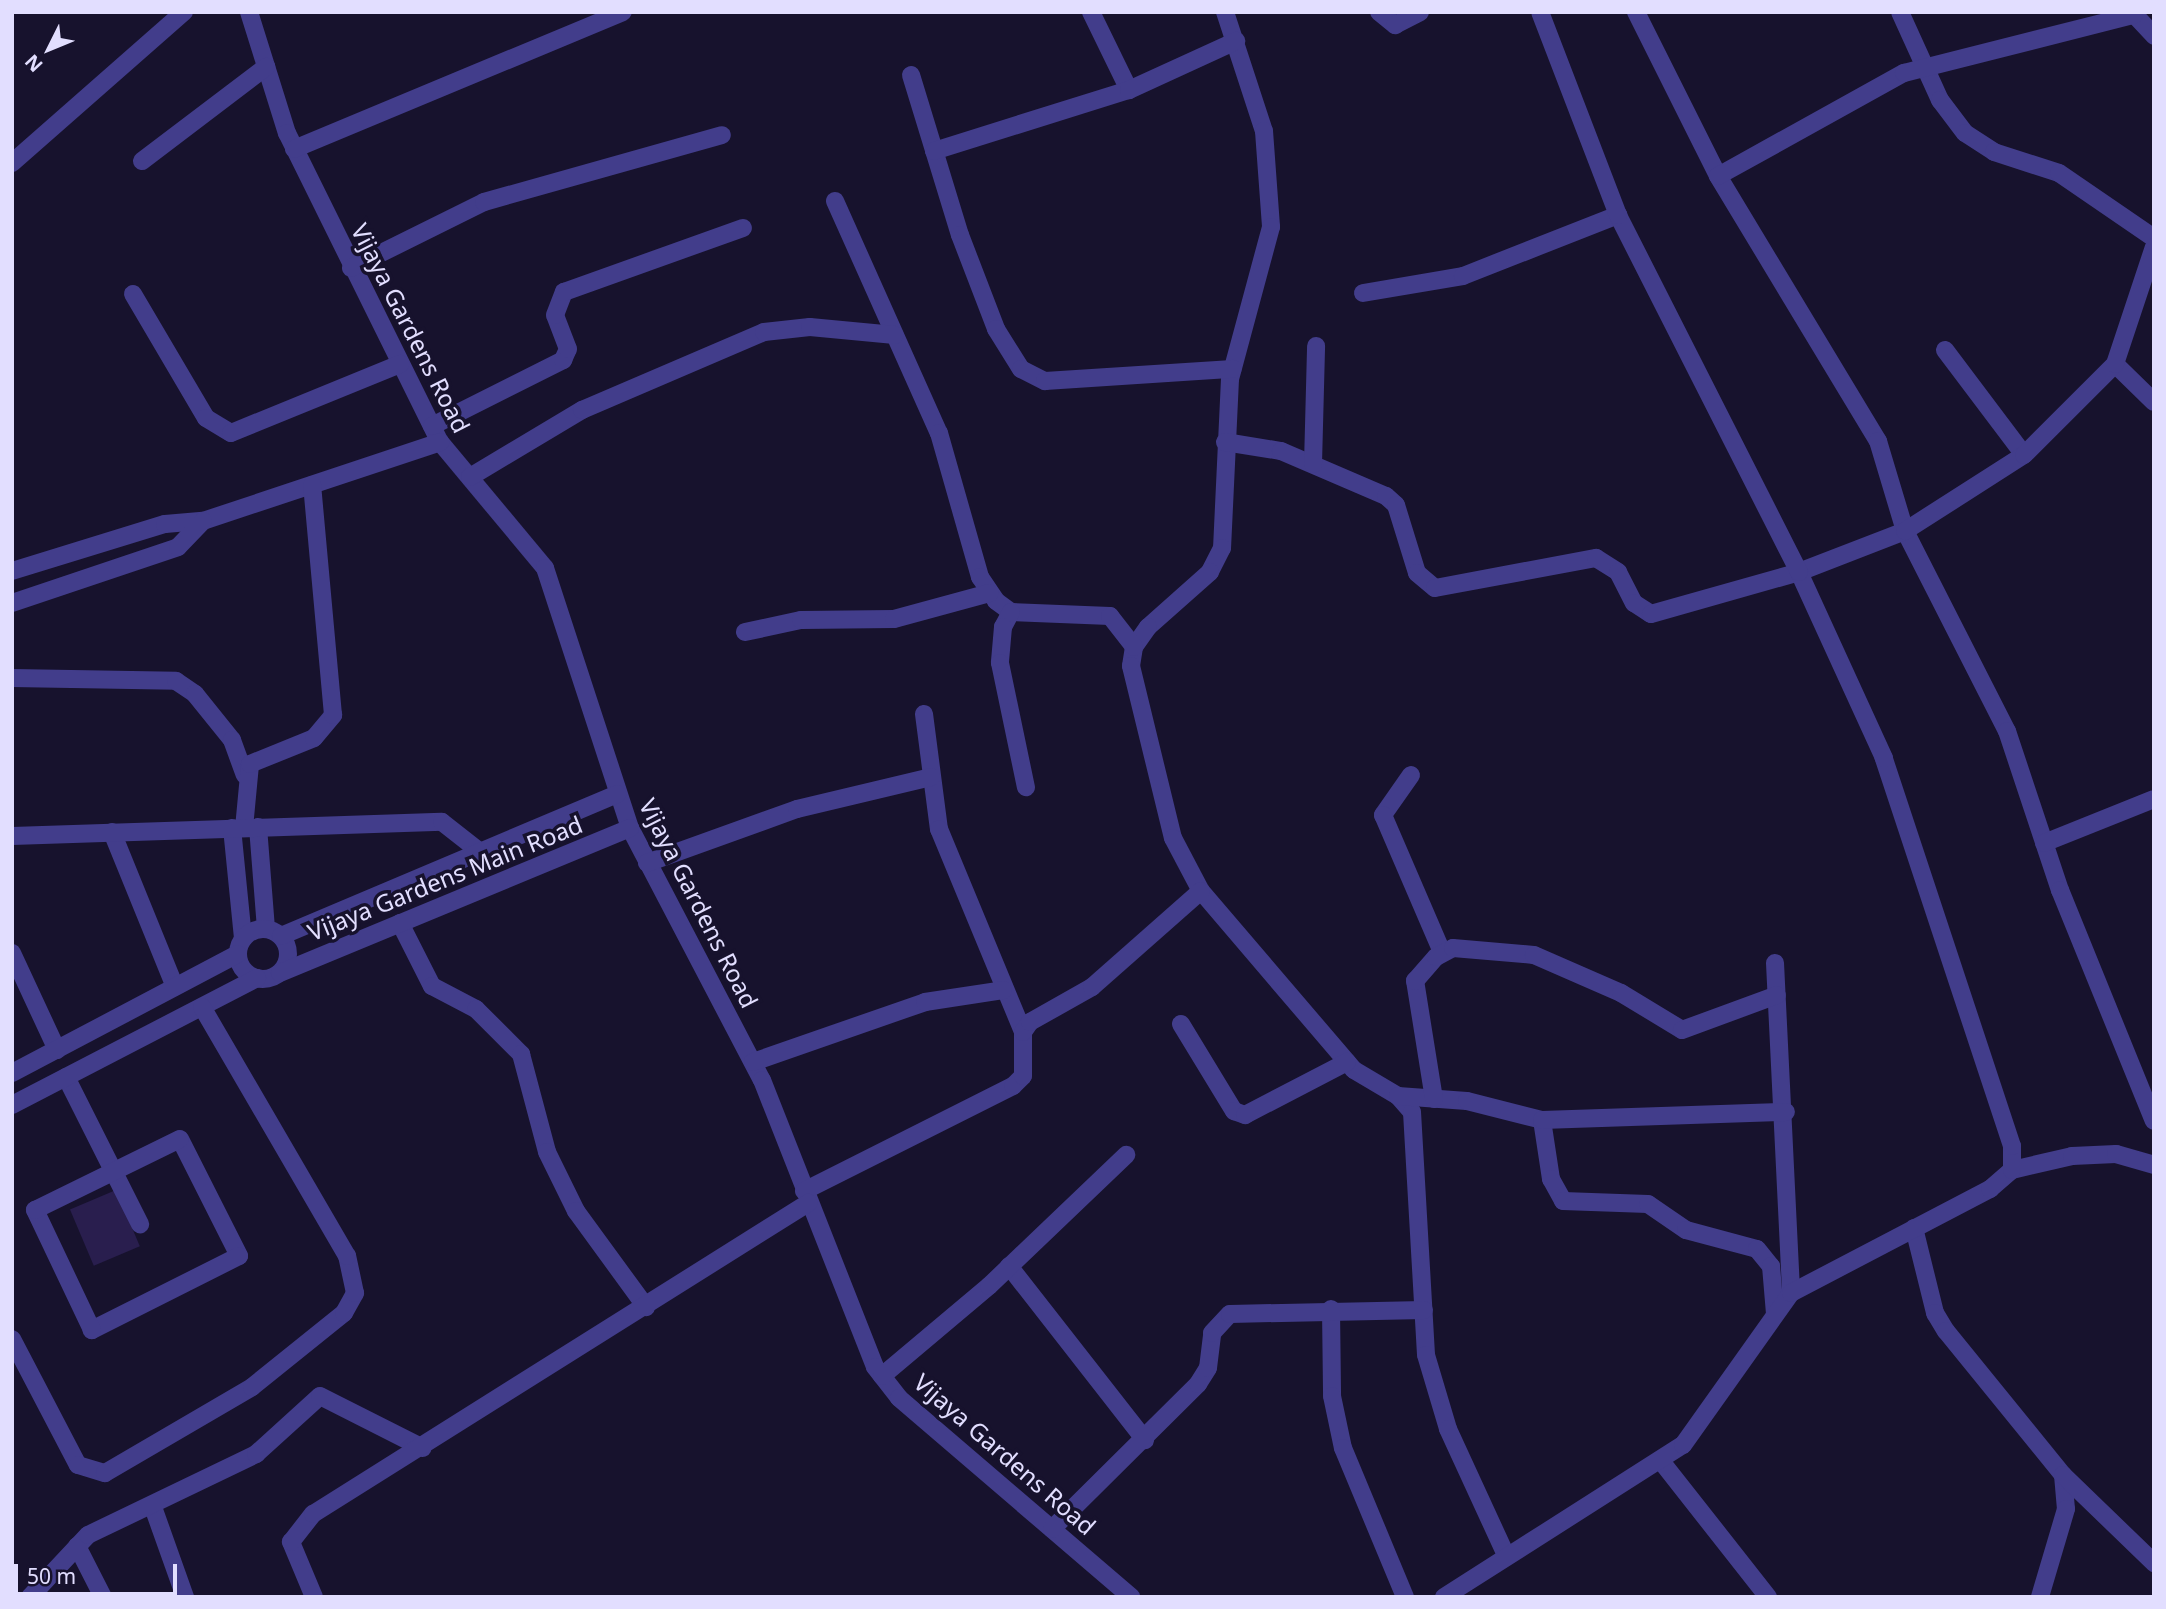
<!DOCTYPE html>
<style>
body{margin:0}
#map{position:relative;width:2166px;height:1609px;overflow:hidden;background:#17122d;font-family:"Noto Sans",sans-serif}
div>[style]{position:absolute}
.building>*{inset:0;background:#291e4e;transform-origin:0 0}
.street>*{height:18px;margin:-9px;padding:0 9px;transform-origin:9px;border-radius:9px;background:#423d8b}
.street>.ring{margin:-9px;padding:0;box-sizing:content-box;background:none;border:18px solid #423d8b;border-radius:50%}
span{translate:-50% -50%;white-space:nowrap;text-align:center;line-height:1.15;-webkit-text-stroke:7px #17122d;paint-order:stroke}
.street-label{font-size:24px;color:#e2deff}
.frame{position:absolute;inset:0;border:14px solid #e2deff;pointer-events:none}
.north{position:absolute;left:14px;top:14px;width:70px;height:70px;-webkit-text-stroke:5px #17122d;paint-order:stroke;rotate:227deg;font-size:19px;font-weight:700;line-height:28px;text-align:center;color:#e2deff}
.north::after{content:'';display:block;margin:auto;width:24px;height:32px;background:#e2deff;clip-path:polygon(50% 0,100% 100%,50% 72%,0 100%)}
.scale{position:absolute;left:14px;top:1564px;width:163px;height:32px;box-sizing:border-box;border:4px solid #e2deff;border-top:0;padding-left:9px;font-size:21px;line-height:24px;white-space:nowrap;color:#e2deff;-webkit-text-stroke:5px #17122d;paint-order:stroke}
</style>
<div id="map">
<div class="building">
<div style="left:116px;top:1190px;width:61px;height:50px;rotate:67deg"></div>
</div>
<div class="street">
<div style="left:249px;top:12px;width:127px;rotate:72.6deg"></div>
<div style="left:287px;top:133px;width:345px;rotate:63.7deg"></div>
<div style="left:440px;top:442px;width:164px;rotate:50.2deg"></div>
<div style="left:545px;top:568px;width:274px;rotate:71.9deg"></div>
<div style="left:630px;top:828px;width:284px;rotate:62.4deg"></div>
<div style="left:762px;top:1080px;width:308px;rotate:68.5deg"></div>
<div style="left:875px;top:1367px;width:39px;rotate:52deg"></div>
<div style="left:899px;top:1398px;width:306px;rotate:40.6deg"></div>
<div style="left:1091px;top:12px;width:87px;rotate:64deg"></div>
<div style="left:1225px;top:12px;width:125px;rotate:71.9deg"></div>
<div style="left:1264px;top:131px;width:96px;rotate:85.8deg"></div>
<div style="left:1271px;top:227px;width:157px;rotate:105.1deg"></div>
<div style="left:1230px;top:379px;width:169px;rotate:92.7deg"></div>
<div style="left:1222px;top:548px;width:27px;rotate:117deg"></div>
<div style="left:1210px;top:572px;width:83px;rotate:138.4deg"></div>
<div style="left:1148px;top:627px;width:24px;rotate:125deg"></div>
<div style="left:1134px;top:647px;width:19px;rotate:99deg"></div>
<div style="left:1131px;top:666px;width:177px;rotate:76.3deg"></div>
<div style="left:1173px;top:838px;width:60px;rotate:62.2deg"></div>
<div style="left:1201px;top:891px;width:235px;rotate:49.5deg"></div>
<div style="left:1354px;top:1070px;width:51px;rotate:30.6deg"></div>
<div style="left:1398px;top:1096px;width:21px;rotate:49deg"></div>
<div style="left:1412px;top:1112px;width:243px;rotate:86.7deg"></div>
<div style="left:1426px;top:1355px;width:77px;rotate:73.4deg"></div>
<div style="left:1448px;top:1429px;width:139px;rotate:65.3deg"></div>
<div style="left:1379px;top:12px;width:21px;rotate:39deg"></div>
<div style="left:1395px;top:25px;width:28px;rotate:-27deg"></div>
<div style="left:1636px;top:12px;width:183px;rotate:63.4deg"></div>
<div style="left:1718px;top:176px;width:310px;rotate:58.9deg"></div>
<div style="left:1878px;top:441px;width:94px;rotate:73.3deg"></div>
<div style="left:1905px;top:531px;width:225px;rotate:63deg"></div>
<div style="left:2007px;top:731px;width:168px;rotate:71.6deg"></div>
<div style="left:2060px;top:890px;width:249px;rotate:67.9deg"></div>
<div style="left:1900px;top:12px;width:97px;rotate:65.6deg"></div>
<div style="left:1940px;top:100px;width:41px;rotate:52.9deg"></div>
<div style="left:1965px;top:133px;width:35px;rotate:33deg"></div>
<div style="left:1994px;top:152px;width:68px;rotate:17.9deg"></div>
<div style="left:2059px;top:173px;width:115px;rotate:34.4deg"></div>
<div style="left:2132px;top:12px;width:33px;rotate:47deg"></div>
<div style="left:911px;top:75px;width:167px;rotate:73deg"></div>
<div style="left:960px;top:235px;width:101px;rotate:69deg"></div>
<div style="left:996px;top:329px;width:47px;rotate:58deg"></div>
<div style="left:1021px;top:369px;width:27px;rotate:27deg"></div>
<div style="left:1045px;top:381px;width:188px;rotate:-3.7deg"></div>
<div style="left:294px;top:149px;width:356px;rotate:-22.6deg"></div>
<div style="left:934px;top:151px;width:204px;rotate:-17.4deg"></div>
<div style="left:1129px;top:90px;width:118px;rotate:-24.6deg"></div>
<div style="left:142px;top:161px;width:156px;rotate:-37.2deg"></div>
<div style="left:12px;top:163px;width:229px;rotate:-41.3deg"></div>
<div style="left:1718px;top:176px;width:213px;rotate:-29deg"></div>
<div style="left:1904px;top:73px;width:237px;rotate:-14.2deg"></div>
<div style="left:835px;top:201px;width:254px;rotate:65.9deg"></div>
<div style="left:939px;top:433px;width:150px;rotate:74.1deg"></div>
<div style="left:980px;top:577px;width:29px;rotate:56deg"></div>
<div style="left:996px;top:601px;width:19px;rotate:36deg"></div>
<div style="left:1011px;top:612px;width:99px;rotate:2.3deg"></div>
<div style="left:1110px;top:616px;width:39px;rotate:52deg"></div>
<div style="left:351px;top:268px;width:148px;rotate:-26.4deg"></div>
<div style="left:484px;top:202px;width:247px;rotate:-15.7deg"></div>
<div style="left:1363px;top:293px;width:101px;rotate:-9.6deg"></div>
<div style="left:1463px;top:276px;width:167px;rotate:-21.5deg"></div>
<div style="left:133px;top:294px;width:144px;rotate:59.5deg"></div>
<div style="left:206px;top:418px;width:29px;rotate:31deg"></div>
<div style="left:231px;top:433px;width:183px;rotate:-22.2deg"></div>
<div style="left:1945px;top:350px;width:131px;rotate:53deg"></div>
<div style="left:2115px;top:364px;width:54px;rotate:44.3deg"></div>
<div style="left:432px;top:426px;width:147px;rotate:-26.7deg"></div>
<div style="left:563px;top:360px;width:12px;rotate:-66deg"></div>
<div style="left:568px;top:349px;width:36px;rotate:-111deg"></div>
<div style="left:555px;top:315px;width:25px;rotate:-69deg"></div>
<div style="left:564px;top:292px;width:190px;rotate:-19.7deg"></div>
<div style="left:1225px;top:442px;width:57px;rotate:9.1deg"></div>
<div style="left:1281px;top:451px;width:114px;rotate:23.2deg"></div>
<div style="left:1386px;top:496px;width:13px;rotate:42deg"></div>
<div style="left:1396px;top:505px;width:71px;rotate:72.8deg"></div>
<div style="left:1417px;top:573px;width:23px;rotate:40deg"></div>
<div style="left:1435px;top:588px;width:164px;rotate:-10.6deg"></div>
<div style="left:1596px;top:558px;width:26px;rotate:32deg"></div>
<div style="left:1618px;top:572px;width:35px;rotate:63deg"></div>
<div style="left:1634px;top:603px;width:20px;rotate:33deg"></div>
<div style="left:1651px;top:614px;width:154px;rotate:-15.8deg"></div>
<div style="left:1799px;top:572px;width:114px;rotate:-21.1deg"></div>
<div style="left:1905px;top:531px;width:141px;rotate:-32.6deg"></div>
<div style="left:2024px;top:455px;width:129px;rotate:-45deg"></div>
<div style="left:2115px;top:364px;width:123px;rotate:-71.6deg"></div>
<div style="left:1313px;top:464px;width:118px;rotate:-88.5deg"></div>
<div style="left:470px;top:477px;width:131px;rotate:-30.9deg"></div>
<div style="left:582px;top:410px;width:198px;rotate:-23.2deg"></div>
<div style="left:764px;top:332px;width:46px;rotate:-6.2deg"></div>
<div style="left:810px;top:327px;width:85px;rotate:5.4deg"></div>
<div style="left:12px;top:571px;width:160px;rotate:-17.1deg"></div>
<div style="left:165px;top:524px;width:38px;rotate:-5deg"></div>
<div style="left:203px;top:521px;width:250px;rotate:-18.4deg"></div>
<div style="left:12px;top:603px;width:175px;rotate:-18.6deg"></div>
<div style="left:178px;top:547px;width:36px;rotate:-46deg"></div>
<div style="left:1011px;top:612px;width:17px;rotate:118deg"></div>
<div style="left:1003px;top:627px;width:36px;rotate:95deg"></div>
<div style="left:1000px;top:663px;width:127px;rotate:78.2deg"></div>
<div style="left:745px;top:632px;width:57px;rotate:-12.1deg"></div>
<div style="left:801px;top:620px;width:93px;rotate:-0.6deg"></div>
<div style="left:894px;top:619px;width:99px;rotate:-15.2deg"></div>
<div style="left:12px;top:678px;width:164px;rotate:1deg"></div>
<div style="left:176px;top:681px;width:23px;rotate:34deg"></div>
<div style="left:195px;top:694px;width:59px;rotate:51.2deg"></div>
<div style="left:232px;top:740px;width:37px;rotate:70deg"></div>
<div style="left:924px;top:714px;width:116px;rotate:82.6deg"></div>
<div style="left:939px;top:829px;width:220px;rotate:67.5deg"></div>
<div style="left:1411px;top:775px;width:49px;rotate:125deg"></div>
<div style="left:1383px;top:815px;width:149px;rotate:66.7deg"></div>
<div style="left:258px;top:827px;width:102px;rotate:85.5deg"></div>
<div style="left:232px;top:828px;width:111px;rotate:84.3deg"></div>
<div style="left:244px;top:828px;width:64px;rotate:-84.6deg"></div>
<div style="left:250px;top:764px;width:69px;rotate:-22.1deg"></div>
<div style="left:314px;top:738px;width:30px;rotate:-50deg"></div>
<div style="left:333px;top:715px;width:231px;rotate:-95.2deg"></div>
<div style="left:112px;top:832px;width:167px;rotate:67.9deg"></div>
<div style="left:12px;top:836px;width:430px;rotate:-1.9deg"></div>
<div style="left:442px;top:822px;width:47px;rotate:38.1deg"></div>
<div style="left:2044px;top:843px;width:118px;rotate:-21.8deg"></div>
<div style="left:647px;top:863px;width:159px;rotate:-19.8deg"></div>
<div style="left:797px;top:809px;width:138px;rotate:-13.4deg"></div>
<div style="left:400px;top:923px;width:71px;rotate:63.1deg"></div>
<div style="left:432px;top:986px;width:50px;rotate:27.6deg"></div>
<div style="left:476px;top:1009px;width:64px;rotate:45deg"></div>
<div style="left:521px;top:1054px;width:101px;rotate:75.1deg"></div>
<div style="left:547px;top:1152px;width:66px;rotate:63.8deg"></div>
<div style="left:576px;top:1211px;width:119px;rotate:53.9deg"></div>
<div class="ring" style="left:238px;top:929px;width:32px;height:32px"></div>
<div style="left:281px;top:936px;width:365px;rotate:-22.9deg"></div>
<div style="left:12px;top:953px;width:107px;rotate:65.1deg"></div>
<div style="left:1775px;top:963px;width:330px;rotate:87.2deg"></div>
<div style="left:280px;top:973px;width:379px;rotate:-22.5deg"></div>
<div style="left:1181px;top:1024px;width:102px;rotate:58.7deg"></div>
<div style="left:1234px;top:1111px;width:12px;rotate:20deg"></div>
<div style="left:1245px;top:1115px;width:115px;rotate:-27.5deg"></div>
<div style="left:753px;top:1062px;width:182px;rotate:-19.2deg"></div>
<div style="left:925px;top:1002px;width:79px;rotate:-8.7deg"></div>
<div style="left:12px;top:1073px;width:255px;rotate:-27.8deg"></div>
<div style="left:66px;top:1077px;width:165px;rotate:63.3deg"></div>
<div style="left:1398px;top:1096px;width:69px;rotate:4.1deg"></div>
<div style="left:1467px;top:1101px;width:77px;rotate:14.2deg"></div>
<div style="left:1542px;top:1120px;width:60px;rotate:81.3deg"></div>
<div style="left:1551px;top:1179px;width:25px;rotate:61deg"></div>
<div style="left:1563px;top:1201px;width:85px;rotate:2deg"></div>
<div style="left:1648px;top:1204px;width:46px;rotate:34.4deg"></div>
<div style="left:1686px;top:1230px;width:73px;rotate:15deg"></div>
<div style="left:1757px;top:1249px;width:22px;rotate:51deg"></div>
<div style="left:1771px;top:1266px;width:48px;rotate:85.2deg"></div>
<div style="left:1434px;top:1099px;width:120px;rotate:-99.1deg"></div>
<div style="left:1415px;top:981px;width:32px;rotate:-49deg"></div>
<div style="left:1436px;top:957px;width:19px;rotate:-28deg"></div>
<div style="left:1453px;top:948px;width:81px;rotate:4.9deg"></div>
<div style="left:1534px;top:955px;width:95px;rotate:23.6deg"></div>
<div style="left:1621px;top:993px;width:71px;rotate:31.2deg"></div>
<div style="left:1682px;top:1030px;width:101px;rotate:-20.2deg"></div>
<div style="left:12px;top:1105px;width:276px;rotate:-27.4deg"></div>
<div style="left:1542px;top:1120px;width:244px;rotate:-1.9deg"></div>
<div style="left:180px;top:1139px;width:131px;rotate:63.2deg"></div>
<div style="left:239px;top:1256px;width:165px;rotate:153.3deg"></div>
<div style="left:92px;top:1330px;width:133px;rotate:-115.4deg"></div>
<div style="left:35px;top:1210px;width:161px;rotate:-26.1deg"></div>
<div style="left:2012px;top:1170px;width:62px;rotate:-13.1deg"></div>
<div style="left:2072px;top:1156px;width:44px;rotate:-2.6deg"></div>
<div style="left:2116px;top:1154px;width:40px;rotate:16deg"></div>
<div style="left:804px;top:1191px;width:234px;rotate:-26.7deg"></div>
<div style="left:1013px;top:1086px;width:14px;rotate:-45deg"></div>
<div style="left:1023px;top:1076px;width:44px;rotate:-90deg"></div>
<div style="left:1023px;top:1032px;width:12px;rotate:-55deg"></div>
<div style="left:1030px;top:1022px;width:71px;rotate:-29.4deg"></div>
<div style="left:1092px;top:987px;width:145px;rotate:-41.4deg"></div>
<div style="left:1914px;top:1228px;width:88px;rotate:76.1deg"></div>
<div style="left:1935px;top:1313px;width:21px;rotate:59deg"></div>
<div style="left:1946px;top:1331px;width:186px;rotate:50.9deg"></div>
<div style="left:2063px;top:1475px;width:34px;rotate:85deg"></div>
<div style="left:2066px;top:1509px;width:92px;rotate:106.5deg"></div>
<div style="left:1009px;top:1266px;width:221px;rotate:52deg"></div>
<div style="left:1331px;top:1309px;width:87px;rotate:89.3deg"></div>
<div style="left:1332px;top:1396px;width:53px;rotate:78.1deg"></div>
<div style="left:1343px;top:1448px;width:161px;rotate:67.4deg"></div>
<div style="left:12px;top:1339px;width:142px;rotate:62.4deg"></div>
<div style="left:78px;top:1465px;width:28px;rotate:17deg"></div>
<div style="left:105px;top:1473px;width:170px;rotate:-30.3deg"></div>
<div style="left:252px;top:1387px;width:118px;rotate:-38.8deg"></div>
<div style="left:344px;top:1313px;width:23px;rotate:-61deg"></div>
<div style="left:355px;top:1293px;width:38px;rotate:-102deg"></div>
<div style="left:347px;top:1256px;width:288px;rotate:-120.2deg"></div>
<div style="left:882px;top:1376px;width:140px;rotate:-40.1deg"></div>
<div style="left:989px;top:1286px;width:190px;rotate:-43.7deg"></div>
<div style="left:1661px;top:1461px;width:173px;rotate:51.8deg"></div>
<div style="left:2063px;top:1475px;width:127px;rotate:44deg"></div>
<div style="left:153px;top:1507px;width:96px;rotate:70.4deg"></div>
<div style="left:1052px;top:1529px;width:206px;rotate:-44.8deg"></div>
<div style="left:1198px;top:1384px;width:19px;rotate:-58deg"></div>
<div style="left:1208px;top:1368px;width:35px;rotate:-83deg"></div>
<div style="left:1212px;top:1333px;width:26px;rotate:-47deg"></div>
<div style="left:1230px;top:1314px;width:194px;rotate:-1.2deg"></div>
<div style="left:77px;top:1546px;width:57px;rotate:63deg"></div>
<div style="left:30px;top:1597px;width:85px;rotate:-46.9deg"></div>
<div style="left:88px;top:1535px;width:187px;rotate:-25.7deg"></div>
<div style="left:256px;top:1454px;width:86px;rotate:-42.2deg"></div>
<div style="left:320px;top:1396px;width:115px;rotate:26.8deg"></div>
<div style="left:314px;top:1597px;width:60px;rotate:-112.7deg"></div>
<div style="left:291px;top:1542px;width:36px;rotate:-52deg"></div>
<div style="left:313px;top:1514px;width:585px;rotate:-32.14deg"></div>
<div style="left:1444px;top:1597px;width:283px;rotate:-32.5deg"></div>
<div style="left:1683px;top:1445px;width:186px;rotate:-54.6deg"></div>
<div style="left:1791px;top:1293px;width:225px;rotate:-27.6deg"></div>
<div style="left:1990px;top:1189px;width:29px;rotate:-41deg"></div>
<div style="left:2012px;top:1170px;width:24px;rotate:-90deg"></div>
<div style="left:2012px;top:1146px;width:409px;rotate:-108.3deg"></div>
<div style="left:1884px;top:758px;width:205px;rotate:-114.6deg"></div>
<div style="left:1799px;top:572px;width:400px;rotate:-116.9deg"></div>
<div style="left:1618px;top:215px;width:217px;rotate:-111deg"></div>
</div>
<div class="street-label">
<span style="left:411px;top:328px;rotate:63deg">Vijaya Gardens Road</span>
<span style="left:445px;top:878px;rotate:-22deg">Vijaya Gardens Main Road</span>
<span style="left:699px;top:903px;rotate:63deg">Vijaya Gardens Road</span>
<span style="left:1005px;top:1454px;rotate:41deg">Vijaya Gardens Road</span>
</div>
<div class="frame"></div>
<div class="north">N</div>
<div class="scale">50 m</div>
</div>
